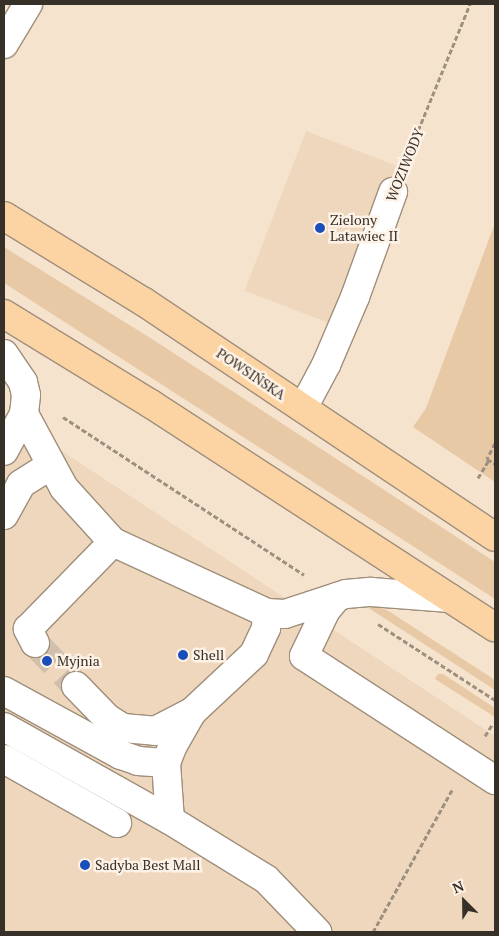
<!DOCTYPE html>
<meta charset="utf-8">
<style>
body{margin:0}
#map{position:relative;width:499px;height:936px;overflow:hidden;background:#f6e3ce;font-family:"PT Serif",serif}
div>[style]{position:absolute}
.built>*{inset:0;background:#eed7bc;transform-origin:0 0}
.green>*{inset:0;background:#e8c9a6}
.minor-tunnel>*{height:28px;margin-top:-14px;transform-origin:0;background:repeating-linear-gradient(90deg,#d0bfad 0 28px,transparent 0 42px)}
.path>*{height:3px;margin-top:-1.5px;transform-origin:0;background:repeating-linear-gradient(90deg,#9e9081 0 5px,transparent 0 7.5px)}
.roads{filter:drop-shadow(1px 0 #9f8e7b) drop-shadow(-1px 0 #9f8e7b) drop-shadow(0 1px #9f8e7b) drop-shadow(0 -1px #9f8e7b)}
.minor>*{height:28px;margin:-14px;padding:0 14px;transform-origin:14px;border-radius:14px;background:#fff}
.major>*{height:28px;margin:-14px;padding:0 14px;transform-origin:14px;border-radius:14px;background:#fcd4a3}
.dots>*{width:14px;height:14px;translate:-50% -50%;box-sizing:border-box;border:2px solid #fdf2e5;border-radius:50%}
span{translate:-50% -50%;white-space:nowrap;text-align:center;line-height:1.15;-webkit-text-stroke:5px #fdf2e5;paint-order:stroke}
.street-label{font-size:14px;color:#373028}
.poi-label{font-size:14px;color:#373028}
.left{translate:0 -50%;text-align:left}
.frame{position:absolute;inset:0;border:5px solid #373028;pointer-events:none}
.north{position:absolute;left:439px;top:876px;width:50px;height:50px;-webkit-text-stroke:4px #fdf2e5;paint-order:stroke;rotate:337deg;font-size:14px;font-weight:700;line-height:20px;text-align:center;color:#373028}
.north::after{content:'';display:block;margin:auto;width:18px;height:22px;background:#373028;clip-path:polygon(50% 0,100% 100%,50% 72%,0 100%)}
</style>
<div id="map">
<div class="built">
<div style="left:306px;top:131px;width:97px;height:171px;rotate:21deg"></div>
<div style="clip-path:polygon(4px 413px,495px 736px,495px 932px,4px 932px)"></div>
</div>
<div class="green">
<div style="clip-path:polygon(495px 223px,495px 482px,413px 427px,426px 408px)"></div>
<div style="clip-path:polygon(4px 247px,152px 339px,495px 562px,495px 599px,4px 283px)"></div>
<div style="clip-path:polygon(367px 607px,380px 607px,390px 612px,495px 680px,495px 690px)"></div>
<div style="clip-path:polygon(438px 674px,443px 674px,495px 708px,495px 717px,435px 679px)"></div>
</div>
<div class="minor-tunnel">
<div style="left:35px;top:643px;width:59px;rotate:46.4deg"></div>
</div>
<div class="path">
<div style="left:404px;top:165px;width:174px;rotate:-67.7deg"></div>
<div style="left:63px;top:417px;width:288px;rotate:33.2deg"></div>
<div style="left:495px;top:443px;width:18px;rotate:117deg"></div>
<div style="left:487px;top:459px;width:9px;rotate:32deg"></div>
<div style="left:478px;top:478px;width:21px;rotate:-59deg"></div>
<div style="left:378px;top:624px;width:140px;rotate:33deg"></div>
<div style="left:485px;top:736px;width:15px;rotate:-58deg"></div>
<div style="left:373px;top:932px;width:165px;rotate:-60.9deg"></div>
</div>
<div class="roads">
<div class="minor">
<div style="left:4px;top:44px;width:47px;rotate:-59deg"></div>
<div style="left:4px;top:354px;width:34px;rotate:56deg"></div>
<div style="left:23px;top:382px;width:13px;rotate:77deg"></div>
<div style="left:26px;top:395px;width:19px;rotate:96deg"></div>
<div style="left:24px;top:414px;width:42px;rotate:118.4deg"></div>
<div style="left:303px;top:408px;width:49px;rotate:-61.9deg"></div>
<div style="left:326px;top:365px;width:74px;rotate:-66.9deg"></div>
<div style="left:355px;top:297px;width:112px;rotate:-70.1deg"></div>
<div style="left:24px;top:414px;width:84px;rotate:61.6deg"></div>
<div style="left:64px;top:488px;width:73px;rotate:47.8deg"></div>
<div style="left:113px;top:542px;width:170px;rotate:24.8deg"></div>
<div style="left:267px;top:613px;width:18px;rotate:3deg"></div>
<div style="left:285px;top:614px;width:64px;rotate:-18.2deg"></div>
<div style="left:346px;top:594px;width:25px;rotate:-5deg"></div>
<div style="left:371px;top:592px;width:79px;rotate:4.3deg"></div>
<div style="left:4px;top:515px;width:35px;rotate:-61deg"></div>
<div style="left:21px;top:484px;width:34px;rotate:-32deg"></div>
<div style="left:337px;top:597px;width:17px;rotate:130deg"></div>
<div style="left:326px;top:610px;width:51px;rotate:115.6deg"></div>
<div style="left:304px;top:656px;width:228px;rotate:33deg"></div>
<div style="left:35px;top:643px;width:16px;rotate:-117deg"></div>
<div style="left:28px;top:629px;width:122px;rotate:-45.7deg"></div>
<div style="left:76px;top:686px;width:45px;rotate:45.9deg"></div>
<div style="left:107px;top:718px;width:19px;rotate:32deg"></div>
<div style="left:123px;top:728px;width:32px;rotate:5deg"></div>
<div style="left:155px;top:731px;width:42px;rotate:-27.2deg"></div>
<div style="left:4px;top:691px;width:133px;rotate:28.7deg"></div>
<div style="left:121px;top:755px;width:18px;rotate:19deg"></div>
<div style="left:138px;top:761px;width:28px;rotate:4deg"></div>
<div style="left:4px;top:727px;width:190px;rotate:29.3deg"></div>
<div style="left:170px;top:820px;width:113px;rotate:31.6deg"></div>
<div style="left:266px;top:879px;width:74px;rotate:46.1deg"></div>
<div style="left:4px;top:759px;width:130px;rotate:29.5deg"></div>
<div style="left:170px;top:820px;width:57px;rotate:-94deg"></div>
<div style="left:166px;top:763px;width:17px;rotate:-69deg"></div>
<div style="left:172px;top:747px;width:40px;rotate:-60.3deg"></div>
<div style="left:192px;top:712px;width:85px;rotate:-43.1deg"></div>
<div style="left:254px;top:654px;width:29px;rotate:-65deg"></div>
<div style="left:266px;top:628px;width:15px;rotate:-86deg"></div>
</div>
<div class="major">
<div style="left:4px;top:216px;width:164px;rotate:31.6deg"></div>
<div style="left:144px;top:302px;width:422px;rotate:33.8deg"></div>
<div style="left:4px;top:314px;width:172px;rotate:31.5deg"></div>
<div style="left:151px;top:404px;width:410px;rotate:33deg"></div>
</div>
</div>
<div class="dots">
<div style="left:320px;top:228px;background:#1a4fbb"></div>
<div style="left:183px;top:655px;background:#1a4fbb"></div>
<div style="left:47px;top:661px;background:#1a4fbb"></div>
<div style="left:85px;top:865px;background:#1a4fbb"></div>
</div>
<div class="street-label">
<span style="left:405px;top:165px;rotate:-68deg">WOZIWODY</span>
<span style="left:251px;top:374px;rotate:34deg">POWSIŃSKA</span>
</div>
<div class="poi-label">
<span class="left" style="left:330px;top:228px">Zielony<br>Latawiec II</span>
<span class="left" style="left:193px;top:655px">Shell</span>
<span class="left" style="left:57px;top:661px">Myjnia</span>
<span class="left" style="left:95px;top:865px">Sadyba Best Mall</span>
</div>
<div class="frame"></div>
<div class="north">N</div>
</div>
